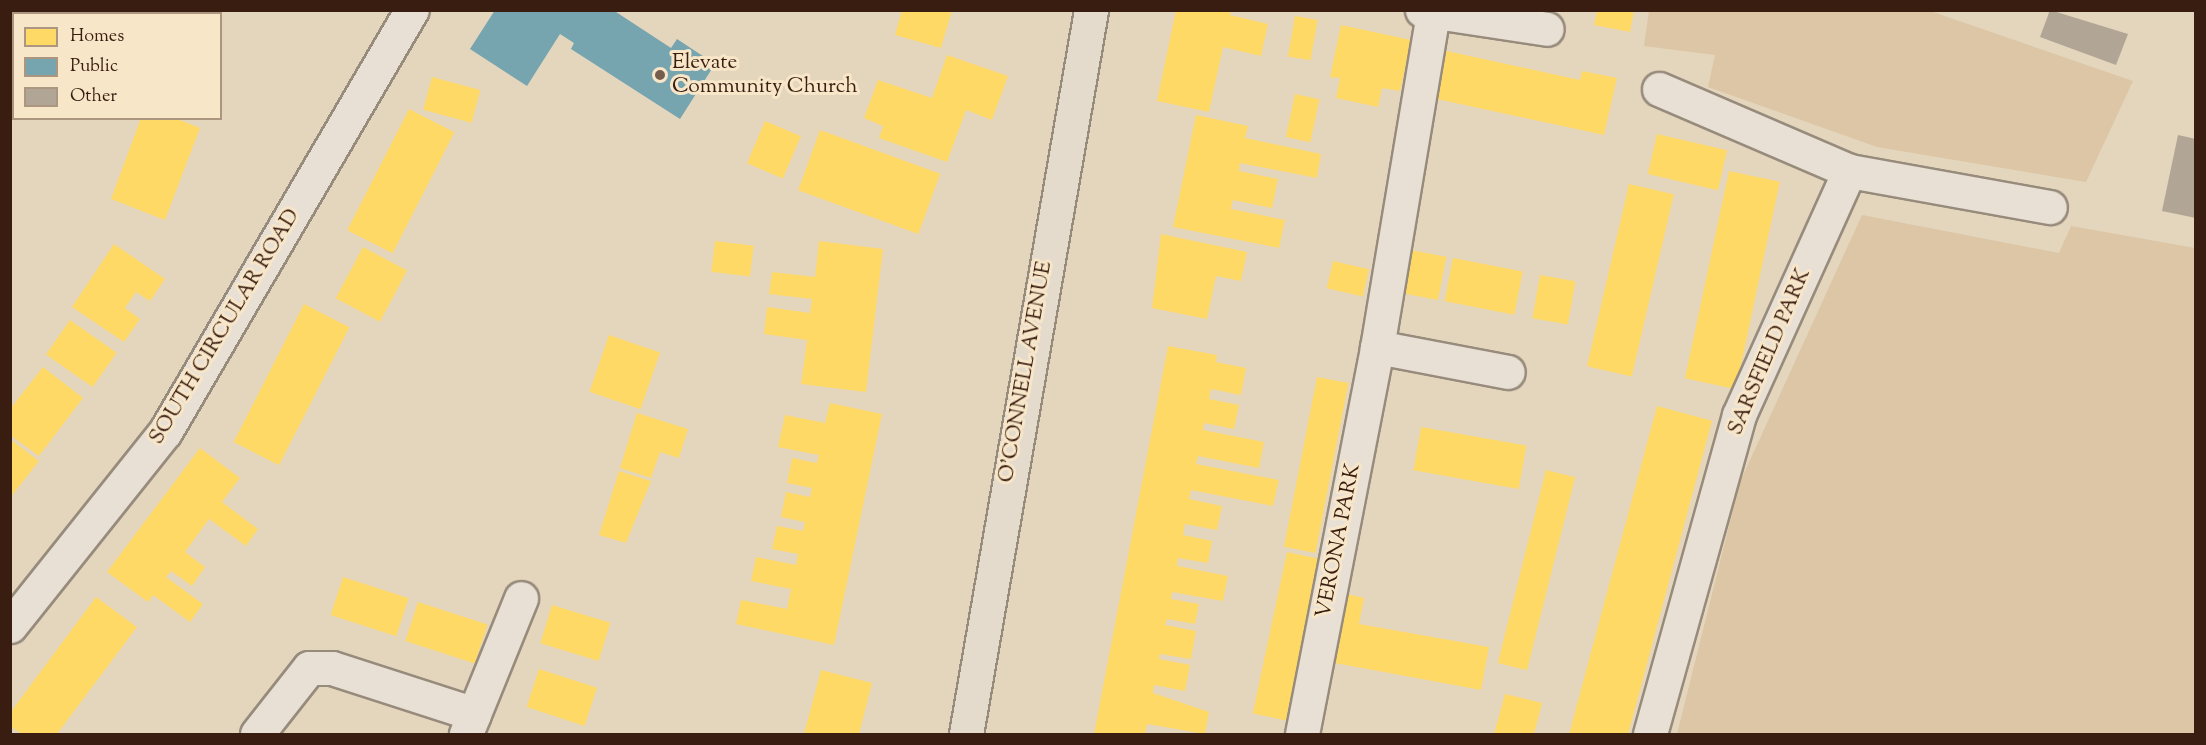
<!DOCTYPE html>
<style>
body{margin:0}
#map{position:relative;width:2206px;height:745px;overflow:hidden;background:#e4d5bd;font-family:"Sorts Mill Goudy",serif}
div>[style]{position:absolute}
.green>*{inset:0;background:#dcc6a5}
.homes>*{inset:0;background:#ffd966;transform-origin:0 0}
.public>*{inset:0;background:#76a5af}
.building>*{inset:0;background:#b1a595}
.roads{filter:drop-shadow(2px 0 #978b7c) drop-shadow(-2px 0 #978b7c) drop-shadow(0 2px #978b7c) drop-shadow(0 -2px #978b7c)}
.minor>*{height:33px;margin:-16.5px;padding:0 16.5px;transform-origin:16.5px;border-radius:16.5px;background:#e8e0d4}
.major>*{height:33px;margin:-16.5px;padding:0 16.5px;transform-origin:16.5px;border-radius:16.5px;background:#e4dbcd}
.dots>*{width:16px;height:16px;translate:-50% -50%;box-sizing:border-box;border:3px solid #f8e6c9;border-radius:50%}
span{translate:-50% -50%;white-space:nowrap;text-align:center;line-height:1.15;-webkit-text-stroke:6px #f8e6c9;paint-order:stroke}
.poi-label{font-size:21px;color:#391d10}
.left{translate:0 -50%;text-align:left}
.street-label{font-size:21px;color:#391d10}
.frame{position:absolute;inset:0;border:12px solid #391d10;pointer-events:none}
.legend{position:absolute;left:12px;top:12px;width:210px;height:108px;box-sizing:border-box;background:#f8e6c9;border:2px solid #ac967f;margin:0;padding:8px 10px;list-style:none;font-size:18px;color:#391d10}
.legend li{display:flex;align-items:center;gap:12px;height:30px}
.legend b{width:30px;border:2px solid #ac967f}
</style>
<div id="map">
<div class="green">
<div style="clip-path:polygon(1649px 11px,1930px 11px,2133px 81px,2086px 182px,1877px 147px,1708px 87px,1715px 55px,1644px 46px)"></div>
<div style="clip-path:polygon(1862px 215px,2059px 253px,2071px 226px,2195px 248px,2195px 734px,1677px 734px,1740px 482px)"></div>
</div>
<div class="homes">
<div style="clip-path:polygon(146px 10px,199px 10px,145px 14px)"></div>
<div style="clip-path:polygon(902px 10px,952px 10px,941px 48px,895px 35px)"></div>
<div style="clip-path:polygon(1176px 10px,1231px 10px,1230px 15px,1268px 24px,1261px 56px,1223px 47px,1209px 112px,1157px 101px)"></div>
<div style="clip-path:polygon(1597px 10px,1634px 10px,1630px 32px,1594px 25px)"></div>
<div style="left:1295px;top:16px;width:23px;height:41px;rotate:10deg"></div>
<div style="clip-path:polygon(1341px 25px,1411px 40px,1400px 91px,1382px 88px,1378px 107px,1336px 98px,1340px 78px,1330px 77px)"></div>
<div style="clip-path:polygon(1442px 50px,1580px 80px,1582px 71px,1617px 78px,1604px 135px,1432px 98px)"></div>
<div style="clip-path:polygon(947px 55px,1008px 76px,992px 120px,966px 110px,947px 162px,879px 138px,883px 126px,864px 118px,878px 80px,932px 98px)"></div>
<div style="left:432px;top:77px;width:50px;height:34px;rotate:15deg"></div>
<div style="left:1295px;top:94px;width:25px;height:44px;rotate:12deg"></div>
<div style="left:409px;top:109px;width:51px;height:136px;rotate:27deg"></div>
<div style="clip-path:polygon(1196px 115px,1248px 126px,1245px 138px,1321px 154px,1317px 178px,1240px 163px,1239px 171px,1278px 179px,1272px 208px,1233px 200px,1231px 209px,1285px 220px,1279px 248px,1173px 227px)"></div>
<div style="clip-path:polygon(141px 118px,175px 118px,200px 128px,165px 220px,111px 199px)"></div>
<div style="left:765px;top:121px;width:39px;height:46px;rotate:23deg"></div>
<div style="left:820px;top:130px;width:128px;height:64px;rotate:20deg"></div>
<div style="left:1657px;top:134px;width:72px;height:41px;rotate:13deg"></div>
<div style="left:1729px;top:171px;width:52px;height:212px;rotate:12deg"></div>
<div style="left:1629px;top:184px;width:46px;height:187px;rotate:13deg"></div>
<div style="clip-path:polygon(1161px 234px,1247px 252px,1241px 281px,1216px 276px,1207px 319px,1152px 308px)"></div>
<div style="left:715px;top:241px;width:39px;height:31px;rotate:7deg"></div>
<div style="clip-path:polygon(819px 241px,883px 249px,866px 392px,801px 384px,807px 340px,764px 334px,767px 307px,810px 313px,812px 299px,769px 294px,772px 272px,815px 277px)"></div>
<div style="clip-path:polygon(114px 244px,165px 279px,150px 301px,136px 292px,125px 308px,140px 319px,124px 342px,72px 307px)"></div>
<div style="left:363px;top:247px;width:50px;height:58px;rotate:28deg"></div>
<div style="left:1411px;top:250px;width:36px;height:44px;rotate:11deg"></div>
<div style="left:1453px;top:258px;width:71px;height:44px;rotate:11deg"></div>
<div style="left:1333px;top:261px;width:37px;height:28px;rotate:13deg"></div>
<div style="left:1540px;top:275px;width:36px;height:44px;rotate:10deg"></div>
<div style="left:304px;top:304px;width:51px;height:155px;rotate:27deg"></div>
<div style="left:70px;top:320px;width:57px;height:42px;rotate:35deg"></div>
<div style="left:609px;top:335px;width:54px;height:60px;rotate:19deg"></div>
<div style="clip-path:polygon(1168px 346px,1217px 355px,1216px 362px,1246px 368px,1241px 395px,1211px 389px,1209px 399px,1239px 405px,1234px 429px,1204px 423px,1203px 430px,1264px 442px,1259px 468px,1198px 456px,1196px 464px,1279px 480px,1273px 506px,1191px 490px,1189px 499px,1222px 506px,1217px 530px,1185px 524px,1183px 535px,1212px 541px,1208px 563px,1178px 558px,1177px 566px,1228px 576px,1223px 601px,1172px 592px,1171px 599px,1199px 604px,1195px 624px,1167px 619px,1165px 625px,1196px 631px,1191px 659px,1160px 654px,1159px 659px,1190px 665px,1185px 691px,1154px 685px,1153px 693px,1209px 712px,1205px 734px,1147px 724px,1145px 734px,1094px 734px)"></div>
<div style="clip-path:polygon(43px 367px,83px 398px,39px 456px,10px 435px,10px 409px)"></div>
<div style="left:1317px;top:377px;width:32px;height:173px;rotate:11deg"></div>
<div style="clip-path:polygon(830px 403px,882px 414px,834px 645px,736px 624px,741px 600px,787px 609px,791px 589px,751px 581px,756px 557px,796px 565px,798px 554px,772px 549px,777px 526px,803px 531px,805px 522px,781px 517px,786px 492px,810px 497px,812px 488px,787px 483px,792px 458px,817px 463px,819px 455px,778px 447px,785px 415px,825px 423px)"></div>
<div style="left:1657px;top:406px;width:57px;height:339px;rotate:15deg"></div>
<div style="clip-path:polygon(637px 413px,688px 429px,679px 458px,660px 452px,651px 478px,620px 468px)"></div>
<div style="left:1421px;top:427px;width:107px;height:44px;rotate:10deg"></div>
<div style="clip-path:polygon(10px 439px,39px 461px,10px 498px)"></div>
<div style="clip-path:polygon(200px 448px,240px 478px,222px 502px,258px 529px,246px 546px,209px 519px,185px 552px,205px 567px,192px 586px,171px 571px,166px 577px,203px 604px,190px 622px,153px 595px,148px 602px,107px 572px)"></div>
<div style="left:1546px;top:470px;width:30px;height:199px;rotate:14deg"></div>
<div style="clip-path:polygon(619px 471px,651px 481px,626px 543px,599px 535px)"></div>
<div style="left:1287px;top:552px;width:34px;height:165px;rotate:12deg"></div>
<div style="left:343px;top:577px;width:69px;height:40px;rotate:18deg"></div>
<div style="clip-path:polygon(1347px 594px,1364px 598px,1359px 624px,1489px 647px,1481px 690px,1335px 663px)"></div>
<div style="clip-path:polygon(96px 597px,137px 627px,57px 734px,22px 734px,10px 726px,10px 713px)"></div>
<div style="left:418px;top:602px;width:73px;height:41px;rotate:18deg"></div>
<div style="left:552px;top:605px;width:61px;height:40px;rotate:17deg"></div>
<div style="left:539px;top:669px;width:61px;height:40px;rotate:18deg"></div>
<div style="clip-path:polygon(821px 670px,872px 683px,859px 734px,804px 734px)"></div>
<div style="clip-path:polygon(1505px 694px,1542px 703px,1534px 734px,1494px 734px)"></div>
</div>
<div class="public">
<div style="clip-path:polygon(495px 10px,613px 10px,671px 48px,677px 39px,715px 64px,680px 119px,571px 49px,574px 43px,560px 34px,527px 86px,470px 49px)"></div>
</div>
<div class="building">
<div style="clip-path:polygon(2050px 10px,2128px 34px,2116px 65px,2040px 37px)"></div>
<div style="clip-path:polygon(2178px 135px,2196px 139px,2196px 218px,2162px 211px)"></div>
</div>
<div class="roads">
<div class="minor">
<div style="left:1422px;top:10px;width:126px;rotate:8.6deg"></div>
<div style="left:1433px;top:13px;width:339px;rotate:99.5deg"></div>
<div style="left:1377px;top:347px;width:133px;rotate:10.8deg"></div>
<div style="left:1659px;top:89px;width:207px;rotate:23.3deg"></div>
<div style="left:10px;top:626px;width:248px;rotate:-51.4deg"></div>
<div style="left:165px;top:432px;width:489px;rotate:-59.7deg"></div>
<div style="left:474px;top:714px;width:125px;rotate:-67.9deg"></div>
<div style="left:257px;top:734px;width:84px;rotate:-51.8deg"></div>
<div style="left:309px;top:668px;width:23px"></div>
<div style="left:332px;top:668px;width:149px;rotate:17.9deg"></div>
<div style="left:474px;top:714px;width:22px;rotate:112deg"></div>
<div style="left:1302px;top:734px;width:394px;rotate:-79deg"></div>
<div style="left:1650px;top:734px;width:331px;rotate:-74.4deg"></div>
<div style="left:1739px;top:415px;width:268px;rotate:-65.7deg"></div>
<div style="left:1849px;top:171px;width:204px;rotate:10.2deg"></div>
</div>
<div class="major">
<div style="left:966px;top:734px;width:735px;rotate:-80.2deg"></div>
</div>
</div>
<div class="dots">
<div style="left:660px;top:75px;background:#755d4d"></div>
</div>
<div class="poi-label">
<span class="left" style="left:672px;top:75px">Elevate<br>Community Church</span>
</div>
<div class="street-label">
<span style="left:225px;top:327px;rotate:-59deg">SOUTH CIRCULAR ROAD</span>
<span style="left:1770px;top:352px;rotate:-67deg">SARSFIELD PARK</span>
<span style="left:1026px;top:372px;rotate:-80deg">O'CONNELL AVENUE</span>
<span style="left:1339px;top:541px;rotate:-79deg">VERONA PARK</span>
</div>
<div class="frame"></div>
<ul class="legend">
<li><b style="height:16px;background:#ffd966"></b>Homes</li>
<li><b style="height:16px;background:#76a5af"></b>Public</li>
<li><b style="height:16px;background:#b1a595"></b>Other</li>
</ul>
</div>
